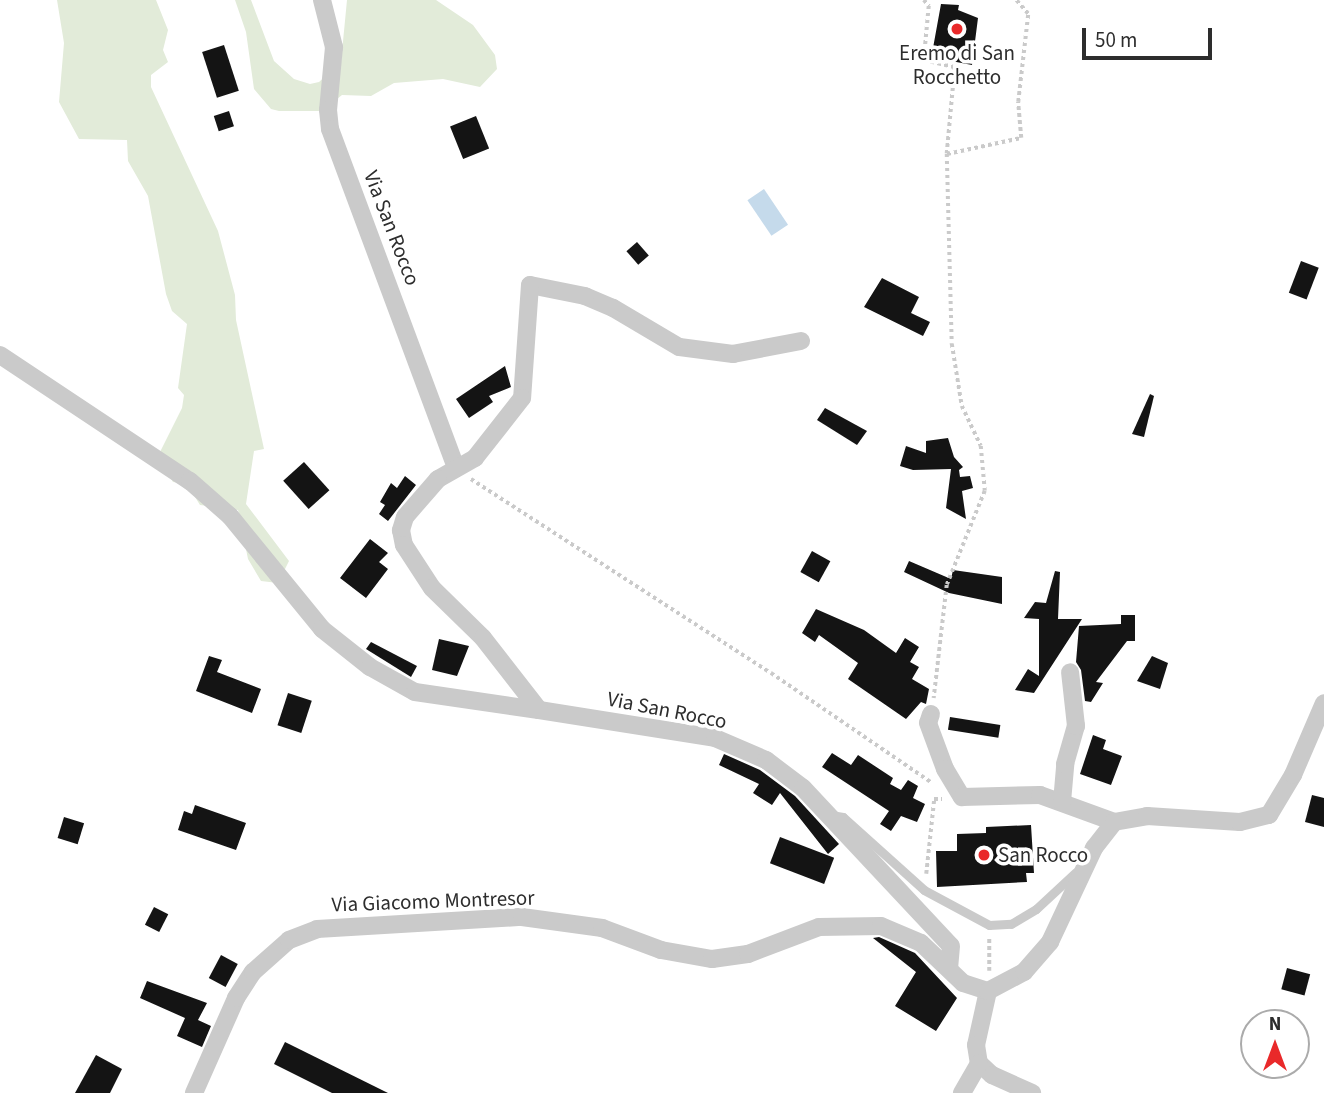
<!DOCTYPE html>
<style>
body{margin:0}
#map{position:relative;width:1324px;height:1093px;overflow:hidden;background:#fff;font-family:"Source Sans 3",sans-serif}
div>[style]{position:absolute}
.green>*{inset:0;background:#e2ebd9}
.water>*{inset:0;background:#c5daeb;transform-origin:0 0}
.building>*{inset:0;background:#141414;transform-origin:0 0}
.path>*{height:3.5px;margin-top:-1.75px;transform-origin:0;background:repeating-linear-gradient(90deg,#cacaca 0 3.5px,transparent 0 7px)}
.lane>*{height:9px;margin:-4.5px;padding:0 4.5px;transform-origin:4.5px;border-radius:4.5px;background:#cacaca}
.street>*{height:18px;margin:-9px;padding:0 9px;transform-origin:9px;border-radius:9px;background:#cacaca}
.dots>*{width:19px;height:19px;translate:-50% -50%;box-sizing:border-box;border:4px solid #fff;border-radius:50%}
span{translate:-50% -50%;white-space:nowrap;text-align:center;line-height:1.15;-webkit-text-stroke:7px #fff;paint-order:stroke}
.poi-label{font-size:21px;color:#2d2d2d}
.left{translate:0 -50%;text-align:left}
.street-label{font-size:21px;color:#2d2d2d}
.north{position:absolute;left:1240px;top:1009px;width:70px;height:70px;box-sizing:border-box;background:#fff;border:2px solid #ababab;border-radius:50%;rotate:0deg;font-size:19px;font-weight:700;line-height:28px;text-align:center;color:#2d2d2d}
.north::after{content:'';display:block;margin:auto;width:24px;height:32px;background:#e9292a;clip-path:polygon(50% 0,100% 100%,50% 72%,0 100%)}
.scale{position:absolute;left:1082px;top:28px;width:130px;height:32px;box-sizing:border-box;border:4px solid #2d2d2d;border-top:0;padding-left:9px;font-size:21px;line-height:24px;white-space:nowrap;color:#2d2d2d;-webkit-text-stroke:5px #fff;paint-order:stroke}
</style>
<div id="map">
<div class="green">
<div style="clip-path:polygon(57px 0,156px 0,168px 30px,163px 50px,168px 62px,151px 75px,151px 87px,218px 231px,235px 295px,236px 320px,264px 449px,254px 451px,246px 504px,289px 561px,278px 583px,261px 581px,248px 559px,238px 510px,200px 505px,187px 484px,173px 482px,157px 458px,182px 408px,184px 395px,178px 388px,187px 324px,172px 311px,166px 294px,148px 196px,128px 161px,127px 140px,79px 139px,59px 102px,64px 43px)"></div>
<div style="clip-path:polygon(235px 0,251px 0,274px 61px,294px 79px,310px 84px,319px 82px,341px 62px,347px 0,436px 0,473px 25px,495px 55px,497px 69px,480px 87px,443px 79px,394px 83px,371px 96px,342px 95px,322px 111px,279px 111px,271px 109px,254px 89px,246px 32px)"></div>
</div>
<div class="water">
<div style="left:764px;top:189px;width:43px;height:20px;rotate:56deg"></div>
</div>
<div class="building">
<div style="clip-path:polygon(941px 4px,959px 5px,958px 10px,978px 18px,972px 65px,946px 60px,947px 51px,933px 48px)"></div>
<div style="left:224px;top:45px;width:48px;height:23px;rotate:72deg"></div>
<div style="left:229px;top:111px;width:16px;height:16px;rotate:72deg"></div>
<div style="left:476px;top:116px;width:35px;height:28px;rotate:68deg"></div>
<div style="left:637px;top:242px;width:18px;height:14px;rotate:49deg"></div>
<div style="left:1301px;top:261px;width:19px;height:34px;rotate:21deg"></div>
<div style="clip-path:polygon(882px 278px,919px 297px,911px 313px,930px 322px,923px 336px,864px 307px)"></div>
<div style="clip-path:polygon(505px 366px,511px 387px,489px 396px,493px 402px,469px 418px,456px 399px)"></div>
<div style="clip-path:polygon(1150px 394px,1154px 396px,1144px 437px,1132px 434px)"></div>
<div style="clip-path:polygon(825px 408px,867px 431px,857px 445px,817px 420px)"></div>
<div style="clip-path:polygon(948px 438px,954px 457px,963px 467px,959px 470px,960px 477px,970px 476px,973px 488px,962px 491px,966px 519px,946px 508px,951px 469px,913px 470px,900px 466px,906px 446px,926px 453px,926px 441px)"></div>
<div style="left:304px;top:462px;width:38px;height:28px;rotate:48deg"></div>
<div style="clip-path:polygon(405px 476px,416px 485px,388px 521px,379px 514px,385px 505px,380px 502px,391px 483px,397px 488px)"></div>
<div style="clip-path:polygon(370px 539px,388px 553px,379px 562px,388px 569px,366px 598px,340px 578px)"></div>
<div style="left:812px;top:551px;width:21px;height:24px;rotate:29deg"></div>
<div style="clip-path:polygon(909px 561px,951px 579px,953px 570px,1002px 577px,1002px 604px,949px 593px,904px 572px)"></div>
<div style="clip-path:polygon(1055px 571px,1060px 572px,1058px 619px,1082px 619px,1034px 693px,1015px 690px,1028px 669px,1039px 676px,1039px 619px,1024px 618px,1035px 602px,1046px 603px)"></div>
<div style="clip-path:polygon(816px 609px,864px 630px,896px 653px,905px 638px,919px 647px,910px 662px,919px 667px,912px 679px,929px 689px,926px 704px,921px 702px,906px 719px,848px 679px,858px 663px,819px 635px,815px 642px,802px 633px)"></div>
<div style="clip-path:polygon(1121px 615px,1135px 615px,1135px 641px,1127px 641px,1096px 682px,1103px 683px,1091px 702px,1085px 701px,1081px 670px,1076px 662px,1079px 626px,1121px 624px)"></div>
<div style="clip-path:polygon(439px 639px,469px 646px,457px 676px,432px 670px)"></div>
<div style="clip-path:polygon(371px 642px,417px 666px,411px 677px,366px 649px)"></div>
<div style="clip-path:polygon(209px 656px,222px 660px,217px 672px,261px 689px,252px 713px,196px 691px)"></div>
<div style="clip-path:polygon(1152px 656px,1168px 663px,1160px 689px,1137px 681px)"></div>
<div style="left:288px;top:693px;width:25px;height:34px;rotate:18deg"></div>
<div style="left:950px;top:717px;width:51px;height:13px;rotate:9deg"></div>
<div style="clip-path:polygon(1093px 735px,1106px 740px,1103px 749px,1122px 756px,1111px 785px,1080px 774px)"></div>
<div style="clip-path:polygon(832px 753px,851px 765px,858px 755px,893px 778px,890px 784px,901px 790px,908px 780px,918px 786px,913px 798px,925px 804px,917px 822px,901px 816px,891px 831px,880px 824px,889px 811px,822px 767px)"></div>
<div style="clip-path:polygon(724px 754px,760px 770px,795px 796px,839px 844px,828px 854px,780px 793px,772px 805px,753px 793px,759px 784px,719px 765px)"></div>
<div style="clip-path:polygon(1312px 795px,1324px 798px,1324px 827px,1305px 822px)"></div>
<div style="clip-path:polygon(195px 805px,246px 823px,236px 850px,178px 830px,184px 811px,192px 814px)"></div>
<div style="left:64px;top:817px;width:21px;height:22px;rotate:17deg"></div>
<div style="clip-path:polygon(1031px 825px,1034px 873px,1026px 873px,1027px 882px,937px 887px,936px 851px,957px 851px,957px 834px,986px 833px,986px 827px)"></div>
<div style="left:780px;top:837px;width:58px;height:28px;rotate:21deg"></div>
<div style="left:154px;top:907px;width:16px;height:20px;rotate:27deg"></div>
<div style="clip-path:polygon(879px 937px,915px 953px,957px 998px,936px 1031px,895px 1006px,916px 972px,873px 938px)"></div>
<div style="left:221px;top:955px;width:19px;height:26px;rotate:28deg"></div>
<div style="left:1287px;top:968px;width:24px;height:22px;rotate:15deg"></div>
<div style="clip-path:polygon(147px 981px,207px 1003px,198px 1020px,211px 1026px,202px 1047px,177px 1036px,185px 1018px,140px 998px)"></div>
<div style="clip-path:polygon(285px 1042px,388px 1093px,332px 1093px,274px 1064px)"></div>
<div style="clip-path:polygon(96px 1055px,122px 1069px,110px 1093px,75px 1093px)"></div>
</div>
<div class="path">
<div style="left:924px;top:0;width:8px;rotate:50deg"></div>
<div style="left:929px;top:6px;width:54px;rotate:95.3deg"></div>
<div style="left:924px;top:60px;width:32px;rotate:13deg"></div>
<div style="left:955px;top:67px;width:87px;rotate:95.3deg"></div>
<div style="left:947px;top:154px;width:190px;rotate:88.5deg"></div>
<div style="left:952px;top:344px;width:63px;rotate:80.8deg"></div>
<div style="left:962px;top:406px;width:44px;rotate:64.6deg"></div>
<div style="left:981px;top:446px;width:45px;rotate:84.9deg"></div>
<div style="left:985px;top:491px;width:101px;rotate:112deg"></div>
<div style="left:947px;top:585px;width:114px;rotate:96.6deg"></div>
<div style="left:947px;top:154px;width:76px;rotate:-12.2deg"></div>
<div style="left:1021px;top:138px;width:36px;rotate:-95deg"></div>
<div style="left:1018px;top:102px;width:89px;rotate:-83.5deg"></div>
<div style="left:1028px;top:14px;width:18px;rotate:-131deg"></div>
<div style="left:471px;top:479px;width:357px;rotate:32.9deg"></div>
<div style="left:771px;top:673px;width:195px;rotate:34.3deg"></div>
<div style="left:926px;top:874px;width:75px;rotate:-83.9deg"></div>
<div style="left:934px;top:799px;width:8px"></div>
<div style="left:989px;top:971px;width:34px;rotate:-90deg"></div>
</div>
<div class="lane">
<div style="left:831px;top:815px;width:12px;rotate:9deg"></div>
<div style="left:843px;top:817px;width:109px;rotate:42deg"></div>
<div style="left:924px;top:890px;width:74px;rotate:28.3deg"></div>
<div style="left:989px;top:925px;width:22px;rotate:-3deg"></div>
<div style="left:1011px;top:924px;width:29px;rotate:-31deg"></div>
<div style="left:1036px;top:909px;width:54px;rotate:-42.8deg"></div>
</div>
<div class="street">
<div style="left:322px;top:0;width:49px;rotate:75.7deg"></div>
<div style="left:334px;top:47px;width:63px;rotate:95.4deg"></div>
<div style="left:328px;top:110px;width:19px;rotate:84deg"></div>
<div style="left:330px;top:129px;width:359px;rotate:69.6deg"></div>
<div style="left:801px;top:341px;width:69px;rotate:169.2deg"></div>
<div style="left:733px;top:354px;width:54px;rotate:-172.6deg"></div>
<div style="left:679px;top:347px;width:77px;rotate:-149.4deg"></div>
<div style="left:613px;top:308px;width:30px;rotate:-157deg"></div>
<div style="left:585px;top:296px;width:56px;rotate:-168.7deg"></div>
<div style="left:530px;top:285px;width:113px;rotate:94deg"></div>
<div style="left:522px;top:398px;width:76px;rotate:128.1deg"></div>
<div style="left:475px;top:458px;width:43px;rotate:150.4deg"></div>
<div style="left:438px;top:479px;width:50px;rotate:131deg"></div>
<div style="left:405px;top:517px;width:14px;rotate:107deg"></div>
<div style="left:401px;top:530px;width:15px;rotate:79deg"></div>
<div style="left:404px;top:545px;width:51px;rotate:56.9deg"></div>
<div style="left:432px;top:588px;width:71px;rotate:44.4deg"></div>
<div style="left:483px;top:638px;width:91px;rotate:52.1deg"></div>
<div style="left:539px;top:710px;width:178px;rotate:9deg"></div>
<div style="left:715px;top:738px;width:56px;rotate:23.3deg"></div>
<div style="left:766px;top:760px;width:46px;rotate:37.1deg"></div>
<div style="left:803px;top:788px;width:216px;rotate:46.9deg"></div>
<div style="left:951px;top:946px;width:22px;rotate:95deg"></div>
<div style="left:0;top:355px;width:228px;rotate:33.6deg"></div>
<div style="left:190px;top:481px;width:53px;rotate:41.2deg"></div>
<div style="left:230px;top:516px;width:146px;rotate:50.8deg"></div>
<div style="left:322px;top:629px;width:61px;rotate:38.4deg"></div>
<div style="left:370px;top:667px;width:51px;rotate:29.1deg"></div>
<div style="left:415px;top:692px;width:125px;rotate:8.3deg"></div>
<div style="left:931px;top:714px;width:9px;rotate:108deg"></div>
<div style="left:928px;top:723px;width:49px;rotate:69.7deg"></div>
<div style="left:945px;top:769px;width:33px;rotate:59deg"></div>
<div style="left:962px;top:797px;width:78px;rotate:-1.5deg"></div>
<div style="left:1040px;top:795px;width:79px;rotate:20deg"></div>
<div style="left:1062px;top:802px;width:38px;rotate:-85deg"></div>
<div style="left:1065px;top:764px;width:40px;rotate:-74deg"></div>
<div style="left:1076px;top:726px;width:54px;rotate:-96.3deg"></div>
<div style="left:988px;top:991px;width:55px;rotate:102.5deg"></div>
<div style="left:976px;top:1045px;width:18px;rotate:81deg"></div>
<div style="left:979px;top:1063px;width:18px;rotate:43deg"></div>
<div style="left:992px;top:1075px;width:44px;rotate:24.2deg"></div>
<div style="left:194px;top:1093px;width:104px;rotate:-66.1deg"></div>
<div style="left:236px;top:998px;width:31px;rotate:-57deg"></div>
<div style="left:253px;top:972px;width:48px;rotate:-41.6deg"></div>
<div style="left:289px;top:940px;width:30px;rotate:-21deg"></div>
<div style="left:317px;top:929px;width:205px;rotate:-3.4deg"></div>
<div style="left:522px;top:917px;width:81px;rotate:7.8deg"></div>
<div style="left:602px;top:928px;width:63px;rotate:20.4deg"></div>
<div style="left:661px;top:950px;width:52px;rotate:10deg"></div>
<div style="left:712px;top:959px;width:36px;rotate:-8deg"></div>
<div style="left:748px;top:954px;width:76px;rotate:-20.8deg"></div>
<div style="left:819px;top:927px;width:62px;rotate:-0.9deg"></div>
<div style="left:881px;top:926px;width:43px;rotate:23deg"></div>
<div style="left:921px;top:943px;width:58px;rotate:43.6deg"></div>
<div style="left:963px;top:983px;width:26px;rotate:18deg"></div>
<div style="left:988px;top:991px;width:41px;rotate:-27.8deg"></div>
<div style="left:1024px;top:972px;width:40px;rotate:-49deg"></div>
<div style="left:1050px;top:942px;width:104px;rotate:-64.9deg"></div>
<div style="left:1094px;top:848px;width:33px;rotate:-52deg"></div>
<div style="left:1114px;top:822px;width:34px;rotate:-10deg"></div>
<div style="left:1147px;top:816px;width:93px;rotate:3.7deg"></div>
<div style="left:1240px;top:822px;width:30px;rotate:-14deg"></div>
<div style="left:1269px;top:815px;width:47px;rotate:-59deg"></div>
<div style="left:1293px;top:775px;width:78px;rotate:-66.7deg"></div>
<div style="left:962px;top:1093px;width:34px;rotate:-60deg"></div>
</div>
<div class="dots">
<div style="left:957px;top:29px;background:#e9292a"></div>
<div style="left:984px;top:855px;background:#e9292a"></div>
</div>
<div class="poi-label">
<span style="left:957px;top:65px">Eremo di San<br>Rocchetto</span>
<span class="left" style="left:998px;top:855px">San Rocco</span>
</div>
<div class="street-label">
<span style="left:392px;top:228px;rotate:69deg">Via San Rocco</span>
<span style="left:667px;top:710px;rotate:11deg">Via San Rocco</span>
<span style="left:433px;top:901px;rotate:-2deg">Via Giacomo Montresor</span>
</div>
<div class="north">N</div>
<div class="scale">50 m</div>
</div>
